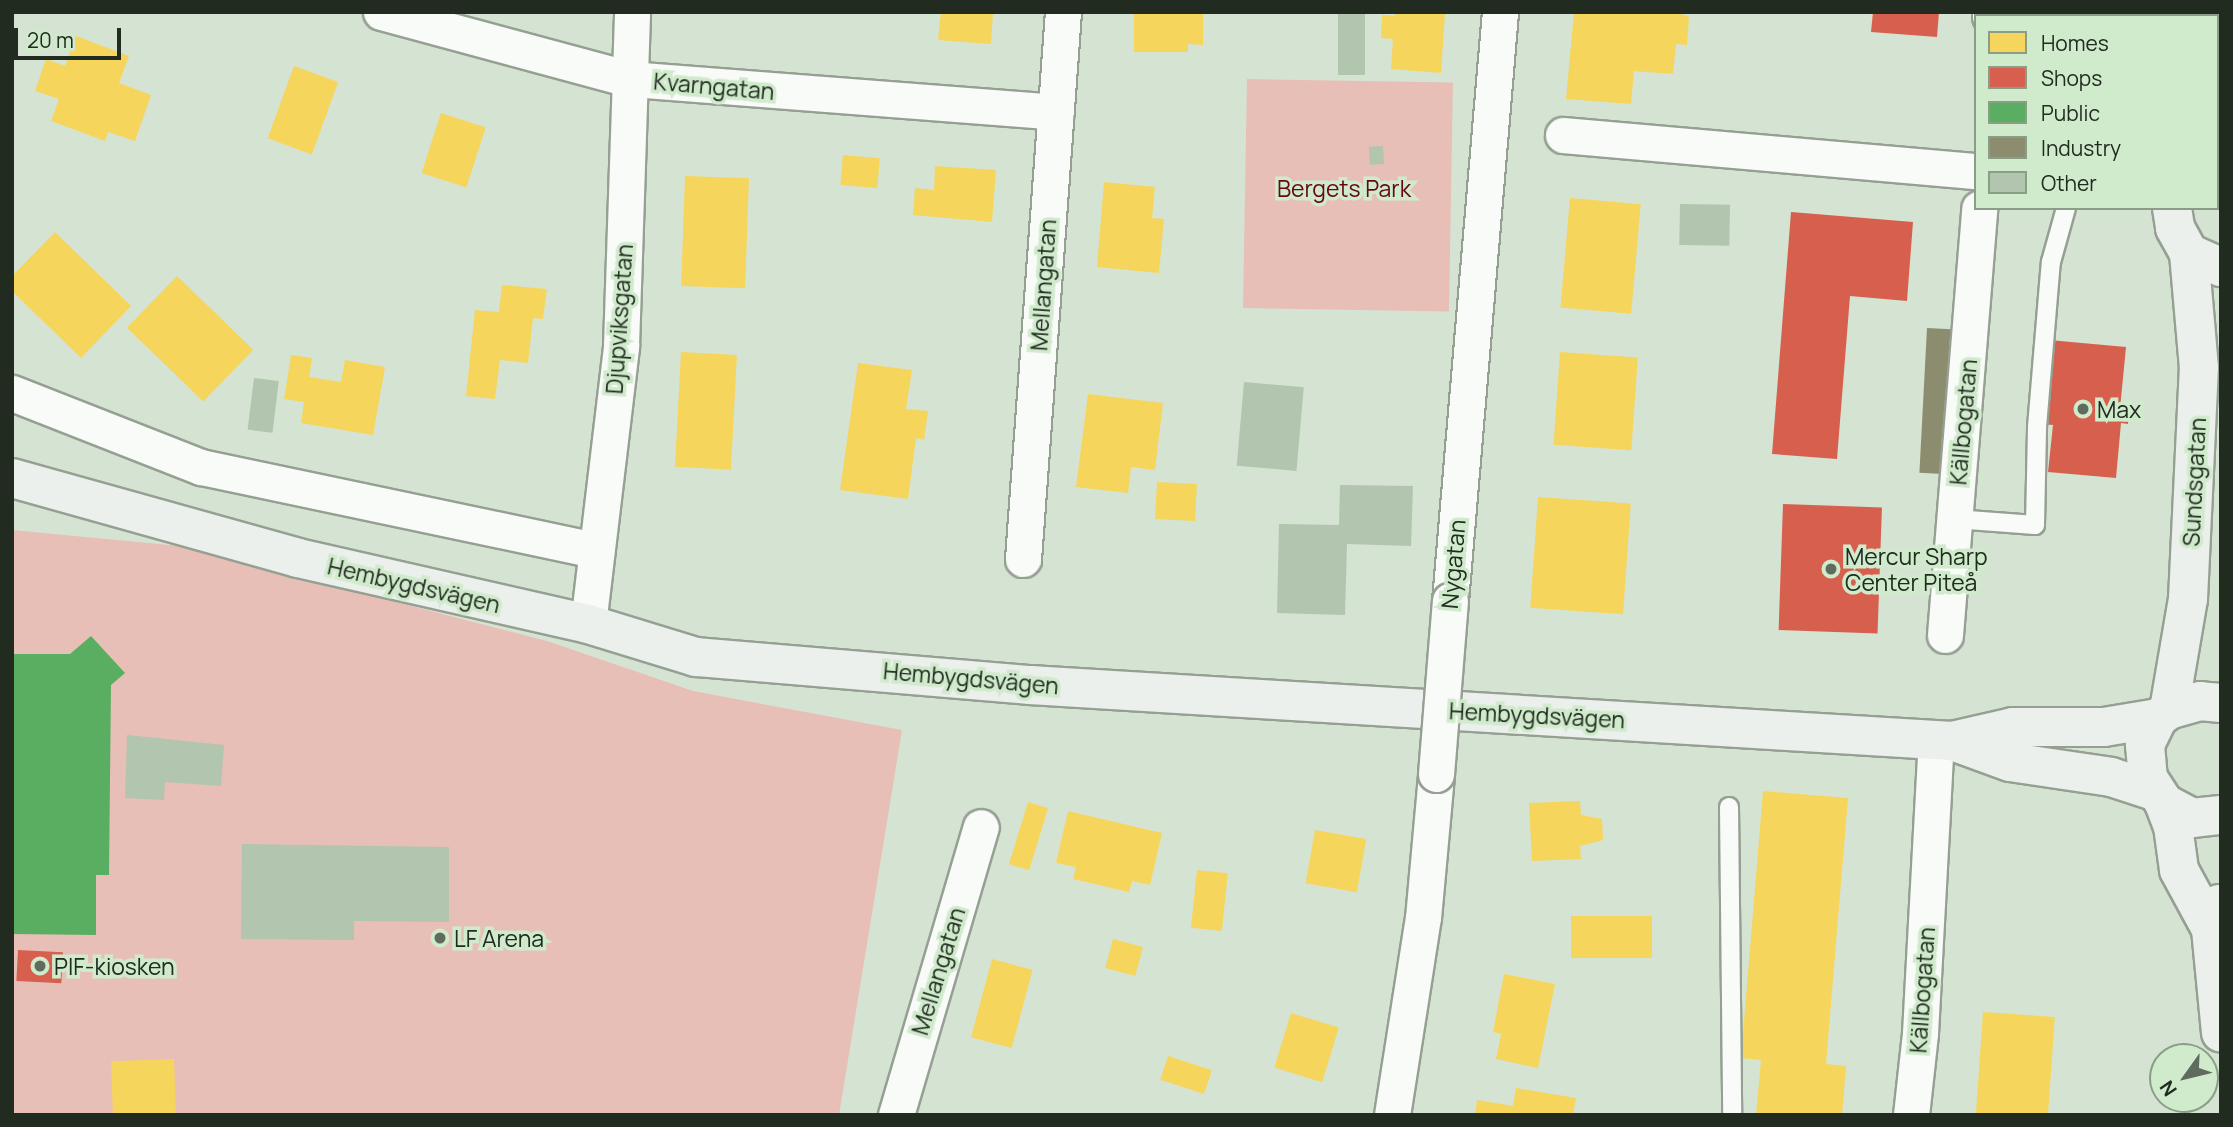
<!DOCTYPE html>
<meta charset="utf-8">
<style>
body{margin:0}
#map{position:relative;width:2233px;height:1127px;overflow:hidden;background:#d5e3d3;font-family:Manrope,sans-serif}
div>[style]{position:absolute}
.green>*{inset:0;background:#e7bfb6;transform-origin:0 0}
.homes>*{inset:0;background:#f6d55c;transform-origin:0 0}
.shops>*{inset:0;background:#d6604d;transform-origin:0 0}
.public>*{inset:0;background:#5aae61}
.industry>*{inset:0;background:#8c8c6e;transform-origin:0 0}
.building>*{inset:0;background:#b1c5af;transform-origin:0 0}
.roads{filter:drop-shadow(2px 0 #95a093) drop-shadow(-2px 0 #95a093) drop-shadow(0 2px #95a093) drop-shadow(0 -2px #95a093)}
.service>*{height:18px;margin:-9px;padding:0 9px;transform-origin:9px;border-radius:9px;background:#f9fbf8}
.minor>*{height:35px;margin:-17.5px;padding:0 17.5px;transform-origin:17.5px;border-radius:17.5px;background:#f9fbf8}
.secondary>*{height:38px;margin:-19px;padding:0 19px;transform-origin:19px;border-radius:19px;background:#ecf0ec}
.bridges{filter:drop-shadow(2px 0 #95a093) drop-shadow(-2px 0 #95a093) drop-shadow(0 2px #95a093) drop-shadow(0 -2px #95a093)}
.minor-bridge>*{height:35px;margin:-17.5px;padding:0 17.5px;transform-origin:17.5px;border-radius:17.5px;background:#f9fbf8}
.dots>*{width:19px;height:19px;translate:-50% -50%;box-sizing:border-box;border:4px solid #d0eacc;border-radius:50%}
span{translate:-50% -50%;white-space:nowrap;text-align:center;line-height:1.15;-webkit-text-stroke:7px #d0eacc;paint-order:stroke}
.street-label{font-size:23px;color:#212b20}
.park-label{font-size:23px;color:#670616}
.poi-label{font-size:23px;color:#212b20}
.left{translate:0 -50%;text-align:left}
.frame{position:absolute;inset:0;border:14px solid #212b20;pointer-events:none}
.legend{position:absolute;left:1974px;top:14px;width:245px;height:196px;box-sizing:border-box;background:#d0eacc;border:2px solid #8a9e87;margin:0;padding:9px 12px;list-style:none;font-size:21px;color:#212b20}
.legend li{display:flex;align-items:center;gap:14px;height:35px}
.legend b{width:35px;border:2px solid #8a9e87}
.north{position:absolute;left:2149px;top:1043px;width:70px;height:70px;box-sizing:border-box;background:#d0eacc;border:2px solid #8a9e87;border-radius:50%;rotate:236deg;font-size:19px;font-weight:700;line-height:28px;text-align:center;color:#212b20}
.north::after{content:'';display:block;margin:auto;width:24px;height:32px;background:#606b5f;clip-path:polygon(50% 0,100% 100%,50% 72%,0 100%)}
.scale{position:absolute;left:14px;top:28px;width:107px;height:32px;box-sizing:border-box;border:4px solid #212b20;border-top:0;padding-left:9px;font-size:21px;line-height:24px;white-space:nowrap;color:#212b20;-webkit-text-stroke:5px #d0eacc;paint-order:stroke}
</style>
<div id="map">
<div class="green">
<div style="clip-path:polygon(1995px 12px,2183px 12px,1995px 16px)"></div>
<div style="left:1247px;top:79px;width:206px;height:229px;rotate:1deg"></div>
<div style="clip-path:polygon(12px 530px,180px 546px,547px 641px,693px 691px,902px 730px,839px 1115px,12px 1115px)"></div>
</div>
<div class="homes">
<div style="clip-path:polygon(941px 12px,993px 12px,991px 44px,938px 40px)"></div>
<div style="clip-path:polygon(1134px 12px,1203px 12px,1203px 45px,1188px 44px,1188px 52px,1134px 52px)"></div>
<div style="clip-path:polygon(1395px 12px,1445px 12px,1441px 73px,1391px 69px,1393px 39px,1381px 38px,1382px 15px,1395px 16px)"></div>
<div style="clip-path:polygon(1574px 12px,1676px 12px,1689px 17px,1687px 45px,1676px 44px,1673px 74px,1634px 71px,1631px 104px,1566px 99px)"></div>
<div style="clip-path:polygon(76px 36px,129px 56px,119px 83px,151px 95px,135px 141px,108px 132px,105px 141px,51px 121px,59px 99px,35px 91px,46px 59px,65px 66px)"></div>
<div style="left:294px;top:66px;width:47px;height:77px;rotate:20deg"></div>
<div style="left:441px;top:113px;width:47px;height:63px;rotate:18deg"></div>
<div style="left:843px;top:155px;width:37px;height:30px;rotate:5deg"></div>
<div style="clip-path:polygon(935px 166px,996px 170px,992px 222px,913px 215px,915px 188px,934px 190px)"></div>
<div style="left:685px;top:176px;width:64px;height:110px;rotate:2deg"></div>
<div style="clip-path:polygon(1104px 182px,1155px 187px,1152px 218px,1164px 219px,1159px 273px,1097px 267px)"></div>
<div style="left:1570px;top:198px;width:71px;height:110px;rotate:5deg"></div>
<div style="clip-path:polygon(55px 232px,131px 306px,81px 358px,12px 291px,12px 276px)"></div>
<div style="left:177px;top:276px;width:106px;height:72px;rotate:44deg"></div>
<div style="clip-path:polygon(502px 285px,547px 289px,543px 319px,533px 318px,528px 363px,500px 360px,495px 399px,466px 396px,475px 310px,499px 312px)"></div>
<div style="left:681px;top:352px;width:56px;height:115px;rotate:3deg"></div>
<div style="left:1560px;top:352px;width:78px;height:93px;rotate:4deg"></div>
<div style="clip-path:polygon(291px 355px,312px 358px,309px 377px,341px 382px,345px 360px,385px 367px,373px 435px,301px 423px,304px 402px,284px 399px)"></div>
<div style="clip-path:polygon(858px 363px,912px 370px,906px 409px,928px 411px,924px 440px,916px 438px,908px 499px,840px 490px)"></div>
<div style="clip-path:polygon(1088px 394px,1163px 403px,1155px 470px,1131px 467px,1128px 493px,1076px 487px)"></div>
<div style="left:1157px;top:482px;width:40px;height:37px;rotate:3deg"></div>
<div style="left:1538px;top:497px;width:93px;height:111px;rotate:4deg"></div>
<div style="clip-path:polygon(1763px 791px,1848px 798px,1826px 1064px,1846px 1066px,1842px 1115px,1756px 1115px,1761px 1060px,1741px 1058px)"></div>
<div style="clip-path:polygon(1580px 801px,1581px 815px,1602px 819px,1603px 840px,1580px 846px,1581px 859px,1532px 861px,1529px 803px)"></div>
<div style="left:1028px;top:802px;width:21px;height:65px;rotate:17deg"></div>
<div style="clip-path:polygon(1068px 811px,1162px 833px,1150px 885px,1132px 881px,1129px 892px,1073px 879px,1076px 867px,1056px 863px)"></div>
<div style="left:1315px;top:830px;width:52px;height:54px;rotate:10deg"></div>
<div style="left:1197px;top:870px;width:31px;height:58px;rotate:6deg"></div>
<div style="left:1571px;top:916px;width:81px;height:42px"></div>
<div style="left:1113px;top:939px;width:31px;height:30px;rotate:15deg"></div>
<div style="left:992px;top:959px;width:42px;height:81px;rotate:15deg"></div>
<div style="clip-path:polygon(1504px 974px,1555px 984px,1538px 1068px,1496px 1059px,1501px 1034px,1493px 1032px)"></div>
<div style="left:1983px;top:1012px;width:72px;height:103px;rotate:4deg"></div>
<div style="left:1291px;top:1013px;width:50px;height:57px;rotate:17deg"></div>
<div style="left:1168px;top:1056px;width:46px;height:25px;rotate:18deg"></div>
<div style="left:174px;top:1059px;width:56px;height:63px;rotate:88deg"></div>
<div style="clip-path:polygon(1516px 1088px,1576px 1098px,1573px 1115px,1475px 1115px,1477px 1100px,1513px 1106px)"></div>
</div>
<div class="shops">
<div style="clip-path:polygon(1873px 12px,1939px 12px,1937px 37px,1871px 32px)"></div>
<div style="clip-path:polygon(1791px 212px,1913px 222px,1907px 301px,1850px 296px,1837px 459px,1772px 454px)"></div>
<div style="clip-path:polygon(2049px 340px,2126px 347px,2120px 409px,2129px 409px,2128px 424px,2121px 423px,2116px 478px,2048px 472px,2053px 425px,2041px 424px)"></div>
<div style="left:1783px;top:504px;width:99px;height:126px;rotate:2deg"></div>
<div style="left:18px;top:950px;width:45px;height:31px;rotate:3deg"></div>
</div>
<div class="public">
<div style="clip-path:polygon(91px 636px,125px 673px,111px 685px,109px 875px,96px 875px,96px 935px,12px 934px,12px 654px,70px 654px)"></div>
</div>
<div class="industry">
<div style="left:1927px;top:328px;width:33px;height:145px;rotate:3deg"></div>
</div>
<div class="building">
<div style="left:1338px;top:12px;width:27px;height:63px"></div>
<div style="left:1383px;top:146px;width:18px;height:14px;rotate:87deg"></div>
<div style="left:1680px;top:204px;width:50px;height:41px;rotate:1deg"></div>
<div style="left:254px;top:378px;width:25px;height:52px;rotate:7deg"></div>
<div style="left:1244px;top:382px;width:60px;height:84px;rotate:5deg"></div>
<div style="clip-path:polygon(1340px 485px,1413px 486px,1411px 546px,1347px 544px,1345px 615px,1277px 613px,1279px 524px,1339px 525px)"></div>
<div style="clip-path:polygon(127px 735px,224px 745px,221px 786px,165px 782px,164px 800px,125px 798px)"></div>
<div style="clip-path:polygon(242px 844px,449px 847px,449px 922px,354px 921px,354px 940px,241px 939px)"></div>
</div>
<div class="roads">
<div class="service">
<div style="left:1955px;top:519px;width:80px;rotate:4.3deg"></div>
<div style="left:2035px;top:525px;width:98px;rotate:-88.8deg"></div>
<div style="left:2037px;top:427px;width:166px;rotate:-85.2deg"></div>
<div style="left:2051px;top:262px;width:56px;rotate:-74.5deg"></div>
<div style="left:1729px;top:807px;width:308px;rotate:89.4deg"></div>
</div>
<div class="minor">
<div style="left:381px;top:12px;width:258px;rotate:15.1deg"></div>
<div style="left:630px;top:79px;width:427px;rotate:4.4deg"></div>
<div style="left:1990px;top:16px;width:4px;rotate:-90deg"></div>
<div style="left:1563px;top:135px;width:415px;rotate:5deg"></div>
<div style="left:12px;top:393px;width:203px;rotate:21.4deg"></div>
<div style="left:201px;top:467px;width:404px;rotate:11.9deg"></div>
<div style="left:1023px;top:559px;width:548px;rotate:-85.82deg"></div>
<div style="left:1450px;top:601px;width:591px;rotate:-85.15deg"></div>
<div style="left:588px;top:624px;width:280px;rotate:-83.2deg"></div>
<div style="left:621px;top:346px;width:334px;rotate:-88.1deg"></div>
<div style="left:1945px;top:635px;width:428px;rotate:-85.4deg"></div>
<div style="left:896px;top:1115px;width:300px;rotate:-73.6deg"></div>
<div style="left:1392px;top:1115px;width:199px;rotate:-81.1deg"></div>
<div style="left:1423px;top:918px;width:145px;rotate:-84.8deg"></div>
<div style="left:1911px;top:1115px;width:82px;rotate:-83.7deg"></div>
<div style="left:1920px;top:1033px;width:294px;rotate:-86.9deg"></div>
</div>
<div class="secondary">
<div style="left:2217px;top:23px;width:11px;rotate:-85deg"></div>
<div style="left:2217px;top:153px;width:4px;rotate:-14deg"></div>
<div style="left:2172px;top:208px;width:20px;rotate:81deg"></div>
<div style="left:2175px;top:228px;width:29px;rotate:61deg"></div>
<div style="left:2189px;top:253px;width:35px;rotate:24deg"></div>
<div style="left:12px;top:478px;width:297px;rotate:15.6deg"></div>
<div style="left:298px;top:558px;width:297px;rotate:12.8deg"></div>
<div style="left:588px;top:624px;width:113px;rotate:17deg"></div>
<div style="left:696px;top:657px;width:335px;rotate:4.8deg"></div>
<div style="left:1030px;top:685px;width:924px;rotate:3.48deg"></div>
<div style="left:1952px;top:741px;width:63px;rotate:-12.9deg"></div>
<div style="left:2013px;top:727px;width:91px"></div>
<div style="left:2104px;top:727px;width:55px;rotate:-9.5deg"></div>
<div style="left:2221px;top:703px;width:21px;rotate:-175deg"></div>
<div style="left:2200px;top:701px;width:32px;rotate:164deg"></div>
<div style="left:2169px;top:710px;width:14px;rotate:144deg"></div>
<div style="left:2158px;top:718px;width:30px;rotate:116deg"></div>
<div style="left:2145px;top:745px;width:33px;rotate:85deg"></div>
<div style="left:2148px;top:778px;width:30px;rotate:57deg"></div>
<div style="left:2164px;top:803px;width:32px;rotate:28deg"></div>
<div style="left:2192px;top:818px;width:29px;rotate:-6deg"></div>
<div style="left:2169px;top:710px;width:113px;rotate:-80.3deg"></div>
<div style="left:2188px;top:599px;width:231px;rotate:-87.3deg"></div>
<div style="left:2199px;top:368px;width:115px;rotate:-95deg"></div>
<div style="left:1952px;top:741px;width:62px;rotate:19.9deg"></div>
<div style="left:2010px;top:762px;width:102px;rotate:8.4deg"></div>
<div style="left:2111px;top:777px;width:45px;rotate:18deg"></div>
<div style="left:2164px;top:803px;width:25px;rotate:69deg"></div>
<div style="left:2173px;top:826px;width:44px;rotate:82.2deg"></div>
<div style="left:2179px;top:870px;width:67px;rotate:61.5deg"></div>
<div style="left:2219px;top:904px;width:26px;rotate:108deg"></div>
<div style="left:2211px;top:929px;width:104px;rotate:84.5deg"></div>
</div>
</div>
<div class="bridges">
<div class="minor-bridge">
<div style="left:1436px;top:774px;width:174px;rotate:-85.4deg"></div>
</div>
</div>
<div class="dots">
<div style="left:2083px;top:409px;background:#606b5f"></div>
<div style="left:1831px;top:569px;background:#606b5f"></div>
<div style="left:440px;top:938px;background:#606b5f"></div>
<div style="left:40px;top:966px;background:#606b5f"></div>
</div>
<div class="street-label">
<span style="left:714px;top:86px;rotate:5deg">Kvarngatan</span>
<span style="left:1043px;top:285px;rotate:-86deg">Mellangatan</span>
<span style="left:619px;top:319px;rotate:-86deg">Djupviksgatan</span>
<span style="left:1963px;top:422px;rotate:-85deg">Källbogatan</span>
<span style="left:2194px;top:482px;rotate:-87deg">Sundsgatan</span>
<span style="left:1453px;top:564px;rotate:-85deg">Nygatan</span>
<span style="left:414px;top:585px;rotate:13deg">Hembygdsvägen</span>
<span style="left:971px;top:678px;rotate:5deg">Hembygdsvägen</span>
<span style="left:1537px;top:715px;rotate:3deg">Hembygdsvägen</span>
<span style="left:938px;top:971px;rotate:-73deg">Mellangatan</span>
<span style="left:1922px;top:990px;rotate:-86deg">Källbogatan</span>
</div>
<div class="park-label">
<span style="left:1344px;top:188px">Bergets Park</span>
</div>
<div class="poi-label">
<span class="left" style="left:2097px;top:409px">Max</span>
<span class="left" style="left:1845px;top:569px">Mercur Sharp<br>Center Piteå</span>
<span class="left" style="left:454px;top:938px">LF Arena</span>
<span class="left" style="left:54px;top:966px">PIF-kiosken</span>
</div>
<div class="frame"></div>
<ul class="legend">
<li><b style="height:19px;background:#f6d55c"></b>Homes</li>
<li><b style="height:19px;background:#d6604d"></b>Shops</li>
<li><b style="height:19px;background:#5aae61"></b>Public</li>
<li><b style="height:19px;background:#8c8c6e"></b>Industry</li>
<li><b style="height:19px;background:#b1c5af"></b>Other</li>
</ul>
<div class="north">N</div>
<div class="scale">20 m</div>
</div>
